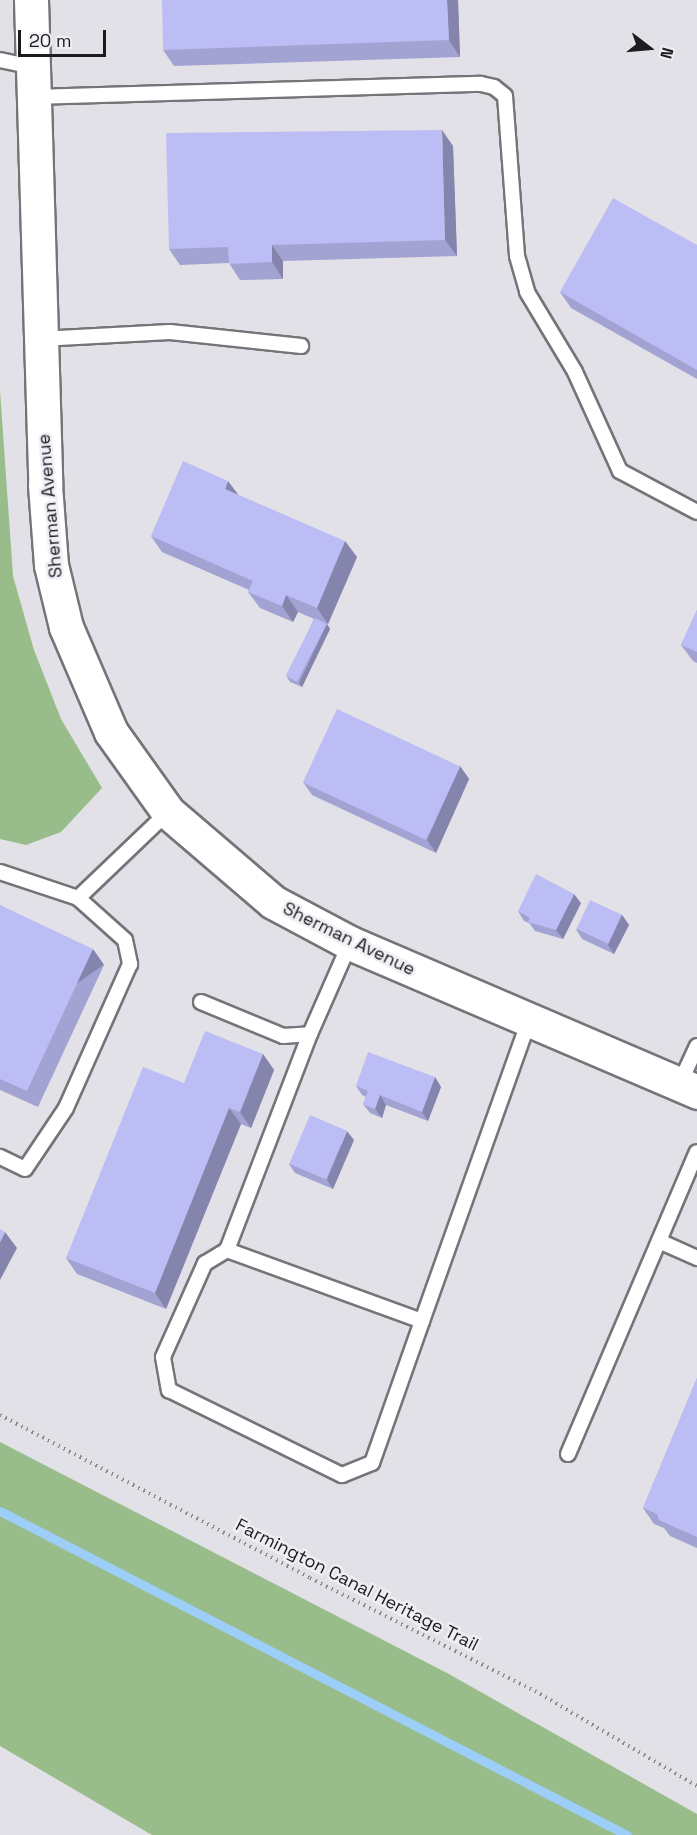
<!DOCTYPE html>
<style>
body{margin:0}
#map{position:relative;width:697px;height:1835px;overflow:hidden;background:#e1e1e7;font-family:"Space Grotesk",sans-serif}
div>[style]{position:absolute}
.forest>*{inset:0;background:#99bc8b}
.stream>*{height:9px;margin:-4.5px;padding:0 4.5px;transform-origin:4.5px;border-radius:4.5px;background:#9ccef8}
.path>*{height:4px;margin-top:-2px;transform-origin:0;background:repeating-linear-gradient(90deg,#8a8a8e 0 1.5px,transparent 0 6px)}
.roads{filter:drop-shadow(2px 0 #747479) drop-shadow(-2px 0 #747479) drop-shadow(0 2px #747479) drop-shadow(0 -2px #747479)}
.lane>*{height:14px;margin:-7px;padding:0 7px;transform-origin:7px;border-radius:7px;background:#fff}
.secondary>*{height:33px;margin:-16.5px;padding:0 16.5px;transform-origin:16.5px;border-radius:16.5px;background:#fff}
.wall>*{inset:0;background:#a3a3d3}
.shaded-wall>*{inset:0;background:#8484ac;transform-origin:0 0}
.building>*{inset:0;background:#bdbdf5;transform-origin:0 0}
span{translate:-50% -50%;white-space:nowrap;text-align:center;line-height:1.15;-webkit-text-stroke:5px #eeeff5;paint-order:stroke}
.street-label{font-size:18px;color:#1c1c1e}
.north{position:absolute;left:619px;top:18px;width:60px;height:60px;-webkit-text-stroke:4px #eeeff5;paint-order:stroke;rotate:106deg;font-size:16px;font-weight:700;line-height:24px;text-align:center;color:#1c1c1e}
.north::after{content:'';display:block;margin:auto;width:21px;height:27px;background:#1c1c1e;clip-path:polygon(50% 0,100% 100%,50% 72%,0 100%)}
.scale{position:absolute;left:18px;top:30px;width:88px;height:27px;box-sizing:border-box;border:3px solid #1c1c1e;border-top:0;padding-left:8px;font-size:18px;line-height:21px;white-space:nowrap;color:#1c1c1e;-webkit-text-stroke:4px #eeeff5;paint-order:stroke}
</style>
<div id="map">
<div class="forest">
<div style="clip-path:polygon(0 390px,13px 576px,34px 650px,61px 719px,102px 788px,61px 832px,26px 845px,0 839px)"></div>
<div style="clip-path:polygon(0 1442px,447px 1673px,697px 1814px,697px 1835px,152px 1835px,0 1746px)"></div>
</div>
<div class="stream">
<div style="left:0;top:1511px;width:706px;rotate:27.33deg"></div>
</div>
<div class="path">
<div style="left:0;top:1415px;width:350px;rotate:27.7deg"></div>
<div style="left:310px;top:1578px;width:252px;rotate:26.7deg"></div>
<div style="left:535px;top:1691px;width:188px;rotate:30.4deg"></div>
</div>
<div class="roads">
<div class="lane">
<div style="left:0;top:60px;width:34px;rotate:12deg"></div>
<div style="left:33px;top:97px;width:448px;rotate:-1.7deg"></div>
<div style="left:481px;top:84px;width:13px;rotate:13deg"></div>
<div style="left:494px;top:87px;width:14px;rotate:39deg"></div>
<div style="left:505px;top:96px;width:160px;rotate:85.7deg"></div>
<div style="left:517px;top:256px;width:37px;rotate:74deg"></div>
<div style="left:527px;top:292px;width:93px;rotate:59deg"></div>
<div style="left:575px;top:372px;width:109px;rotate:65.6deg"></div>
<div style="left:620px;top:471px;width:87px;rotate:28deg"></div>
<div style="left:40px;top:339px;width:130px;rotate:-3.1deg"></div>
<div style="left:170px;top:332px;width:132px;rotate:6.1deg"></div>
<div style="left:0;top:872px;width:82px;rotate:18.4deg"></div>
<div style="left:78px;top:898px;width:63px;rotate:41.8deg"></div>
<div style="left:125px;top:940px;width:25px;rotate:78deg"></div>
<div style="left:130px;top:964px;width:158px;rotate:114deg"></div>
<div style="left:66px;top:1108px;width:73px;rotate:123.9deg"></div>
<div style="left:25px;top:1169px;width:28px;rotate:-154deg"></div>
<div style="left:78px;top:898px;width:124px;rotate:-43.7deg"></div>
<div style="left:201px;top:1002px;width:89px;rotate:22.5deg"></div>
<div style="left:283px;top:1036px;width:27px;rotate:-4deg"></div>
<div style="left:310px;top:1034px;width:99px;rotate:-66.3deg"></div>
<div style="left:679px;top:1085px;width:43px;rotate:-65.2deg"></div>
<div style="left:659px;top:1241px;width:42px;rotate:24.1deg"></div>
<div style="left:227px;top:1250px;width:231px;rotate:-69deg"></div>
<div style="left:422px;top:1321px;width:208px;rotate:-160deg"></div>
<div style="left:227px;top:1250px;width:26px;rotate:149deg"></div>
<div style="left:205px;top:1263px;width:103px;rotate:114.1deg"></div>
<div style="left:163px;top:1357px;width:34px;rotate:80deg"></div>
<div style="left:169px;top:1390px;width:193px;rotate:26.2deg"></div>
<div style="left:342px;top:1475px;width:32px;rotate:-22deg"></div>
<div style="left:372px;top:1463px;width:151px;rotate:-70.6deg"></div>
<div style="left:422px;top:1321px;width:319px;rotate:-70.4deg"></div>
<div style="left:568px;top:1454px;width:328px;rotate:-66.9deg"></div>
</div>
<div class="secondary">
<div style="left:31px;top:0;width:485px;rotate:88.3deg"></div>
<div style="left:45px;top:485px;width:80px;rotate:85.7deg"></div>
<div style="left:51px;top:565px;width:64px;rotate:76.4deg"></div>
<div style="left:66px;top:627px;width:114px;rotate:66.8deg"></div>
<div style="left:111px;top:732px;width:98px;rotate:54.5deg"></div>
<div style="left:168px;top:812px;width:138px;rotate:40.6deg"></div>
<div style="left:273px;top:902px;width:87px;rotate:28deg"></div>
<div style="left:350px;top:943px;width:378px;rotate:23.2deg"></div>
</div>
</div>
<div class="wall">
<div style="clip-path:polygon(458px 0,460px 57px,174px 66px,163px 50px)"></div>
<div style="clip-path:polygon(453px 146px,457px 256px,283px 261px,283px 279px,240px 280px,229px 263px,180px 265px,169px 249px)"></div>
<div style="clip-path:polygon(697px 245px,697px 379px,571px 308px,560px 292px)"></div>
<div style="clip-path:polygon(238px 495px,357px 557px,328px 624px,324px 623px,327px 624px,330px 629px,302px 687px,290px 682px,287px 677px,314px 619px,298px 612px,293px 622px,260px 608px,248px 592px,249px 590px,162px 552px,151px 536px)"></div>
<div style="clip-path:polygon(697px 610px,697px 663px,693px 661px,681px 645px)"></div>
<div style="clip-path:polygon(460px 766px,469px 779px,436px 853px,312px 795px,303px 782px)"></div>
<div style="clip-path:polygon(581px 903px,563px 939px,535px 931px,529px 923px,524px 921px,518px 911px)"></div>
<div style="clip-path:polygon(0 905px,104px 965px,38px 1107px,0 1090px)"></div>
<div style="clip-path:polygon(622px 915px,629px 925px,614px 954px,582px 939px,576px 929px)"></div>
<div style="clip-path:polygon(263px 1054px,274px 1070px,251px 1128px,241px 1124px,166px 1309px,77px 1274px,66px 1258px,184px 1083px)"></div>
<div style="clip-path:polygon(435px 1077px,441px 1087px,428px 1121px,386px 1105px,382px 1118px,370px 1113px,363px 1104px,366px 1097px,362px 1095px,356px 1086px)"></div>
<div style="clip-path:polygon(354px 1140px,333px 1189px,295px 1173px,289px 1164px)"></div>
<div style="clip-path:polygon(697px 1378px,697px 1548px,670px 1536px,664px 1528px,654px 1524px,643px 1508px)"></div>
</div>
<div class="shaded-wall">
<div style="clip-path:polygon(447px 0,458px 0,460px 57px,449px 40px)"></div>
<div style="clip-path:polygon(442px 130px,453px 146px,457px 256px,445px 240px)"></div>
<div style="clip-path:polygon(272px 245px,283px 261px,283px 279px,272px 262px)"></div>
<div style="clip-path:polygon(228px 481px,240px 497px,225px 489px)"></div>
<div style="clip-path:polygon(345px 541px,357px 557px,328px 624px,317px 608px)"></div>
<div style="clip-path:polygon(286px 595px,298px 612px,293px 622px,282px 606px)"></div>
<div style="clip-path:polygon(327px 624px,330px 629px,302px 687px,299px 683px)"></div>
<div style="clip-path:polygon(460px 766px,469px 779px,436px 853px,427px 840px)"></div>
<div style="clip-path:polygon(574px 894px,581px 903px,563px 939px,556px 930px)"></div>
<div style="clip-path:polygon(622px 915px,629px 925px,614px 954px,608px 945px)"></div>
<div style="left:93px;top:949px;width:19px;height:157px;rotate:55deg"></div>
<div style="clip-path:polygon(263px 1054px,274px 1070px,251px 1128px,240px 1112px)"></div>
<div style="clip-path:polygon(435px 1077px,441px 1087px,428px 1121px,422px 1112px)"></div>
<div style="clip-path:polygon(380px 1095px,386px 1105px,382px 1118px,375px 1109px)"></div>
<div style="clip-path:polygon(229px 1108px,241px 1124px,166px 1309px,155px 1293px)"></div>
<div style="clip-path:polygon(347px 1131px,354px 1140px,333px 1189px,327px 1180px)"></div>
<div style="clip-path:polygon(5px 1232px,17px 1248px,0 1280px,0 1242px)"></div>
</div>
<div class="building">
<div style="clip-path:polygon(162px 0,447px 0,449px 40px,163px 50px)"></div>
<div style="clip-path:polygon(442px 130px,445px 240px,272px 245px,272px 262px,229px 264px,228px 247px,169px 249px,166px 133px)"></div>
<div style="clip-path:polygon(613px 198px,697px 245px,697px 370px,560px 292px)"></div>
<div style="clip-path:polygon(183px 461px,228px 481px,225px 489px,345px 541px,317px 608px,286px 595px,282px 606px,248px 592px,253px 581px,151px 536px)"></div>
<div style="clip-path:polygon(697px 610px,697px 652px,681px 645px)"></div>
<div style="left:315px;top:618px;width:13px;height:65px;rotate:27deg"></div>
<div style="left:337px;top:709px;width:136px;height:81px;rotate:25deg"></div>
<div style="clip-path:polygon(536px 874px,574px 894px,556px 930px,528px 922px,530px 918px,518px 911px)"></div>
<div style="left:590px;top:900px;width:35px;height:32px;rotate:25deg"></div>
<div style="clip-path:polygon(0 905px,93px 949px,27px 1091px,0 1079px)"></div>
<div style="clip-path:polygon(205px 1031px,263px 1054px,240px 1112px,229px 1108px,155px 1293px,66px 1258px,143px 1067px,184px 1083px)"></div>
<div style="clip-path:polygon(368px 1052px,435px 1077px,422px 1112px,380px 1095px,375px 1109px,363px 1104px,368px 1091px,356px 1086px)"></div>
<div style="left:310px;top:1115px;width:40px;height:53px;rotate:23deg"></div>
<div style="clip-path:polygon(0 1229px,5px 1232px,0 1242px)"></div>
<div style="clip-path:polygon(697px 1378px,697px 1537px,659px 1520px,657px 1514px,643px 1508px)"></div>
</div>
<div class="street-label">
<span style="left:50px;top:506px;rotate:-95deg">Sherman Avenue</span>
<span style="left:349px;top:939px;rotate:26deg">Sherman Avenue</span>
<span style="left:357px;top:1585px;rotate:27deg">Farmington Canal Heritage Trail</span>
</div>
<div class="north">N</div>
<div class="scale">20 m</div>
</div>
